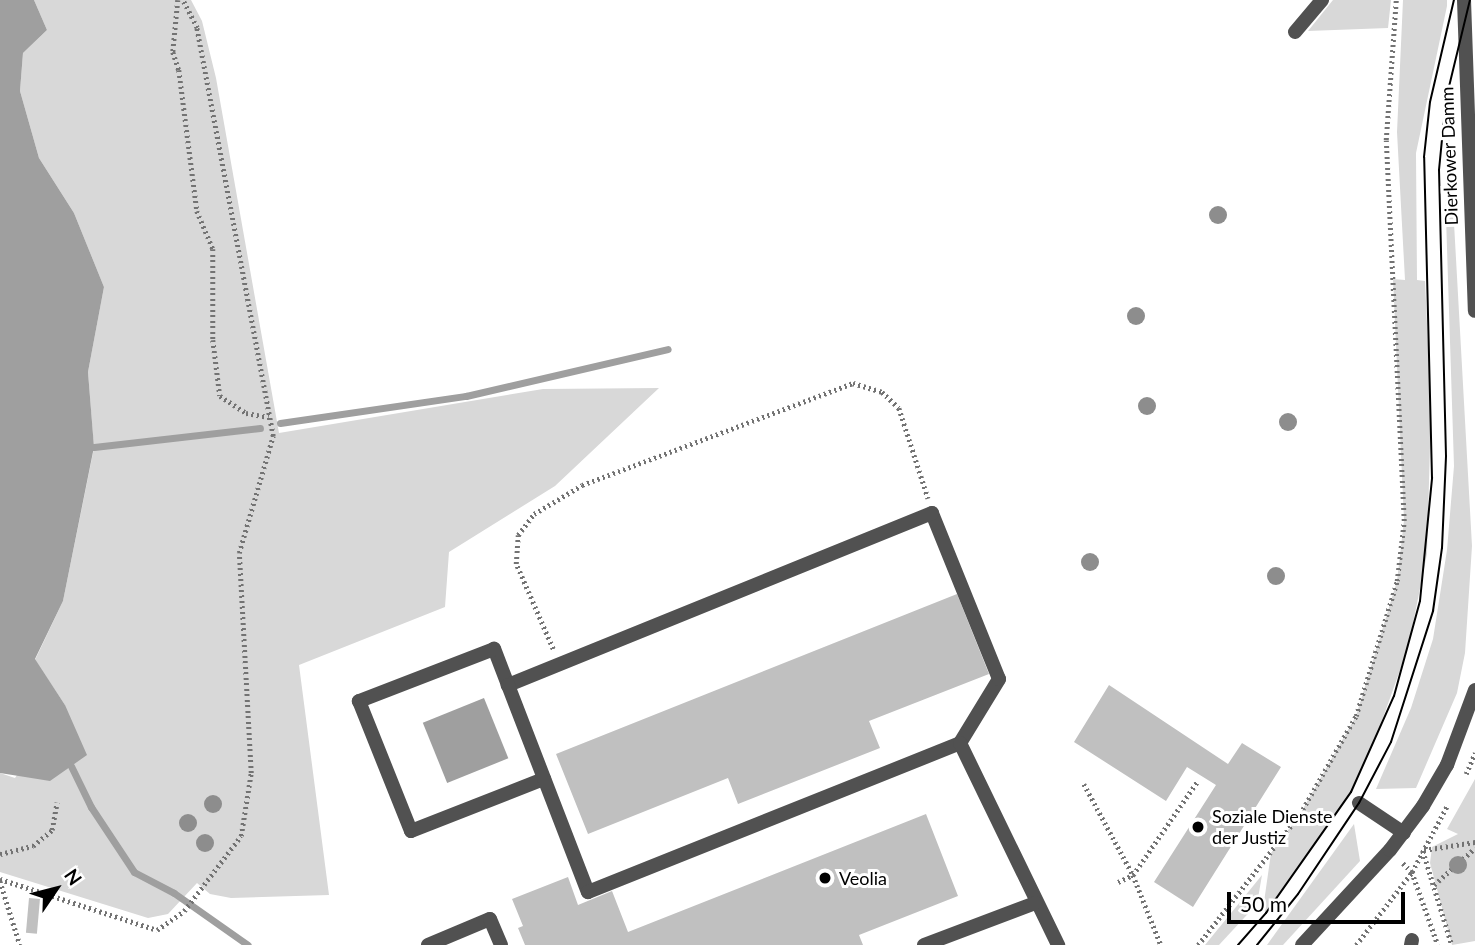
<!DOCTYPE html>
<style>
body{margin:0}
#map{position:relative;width:1475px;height:945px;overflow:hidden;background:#fff;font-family:Lato,sans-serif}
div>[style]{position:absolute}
.green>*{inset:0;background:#d8d8d8}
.water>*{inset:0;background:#9f9f9f;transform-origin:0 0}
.stream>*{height:7px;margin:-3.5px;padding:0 3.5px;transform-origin:3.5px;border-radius:3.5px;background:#9f9f9f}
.building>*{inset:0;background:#c0c0c0;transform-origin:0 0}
.path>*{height:4.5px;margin-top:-2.25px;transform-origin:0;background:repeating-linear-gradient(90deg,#737373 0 2px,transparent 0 5.5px)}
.service>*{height:14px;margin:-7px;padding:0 7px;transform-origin:7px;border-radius:7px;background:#515151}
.tertiary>*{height:14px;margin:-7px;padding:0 7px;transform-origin:7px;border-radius:7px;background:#515151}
.tram>*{height:2px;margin:-1px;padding:0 1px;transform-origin:1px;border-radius:1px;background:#000}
.trees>*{width:18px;height:18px;margin:-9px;border-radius:50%;background:#8d8d8d}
.dots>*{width:19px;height:19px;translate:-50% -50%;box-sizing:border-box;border:4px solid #fff;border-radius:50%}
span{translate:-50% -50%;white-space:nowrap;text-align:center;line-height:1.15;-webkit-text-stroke:6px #fff;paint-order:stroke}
.street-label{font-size:18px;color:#000}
.poi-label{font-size:18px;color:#000}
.left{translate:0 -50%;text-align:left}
.north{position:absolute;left:21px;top:854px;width:70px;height:70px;-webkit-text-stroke:5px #fff;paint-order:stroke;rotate:55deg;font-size:19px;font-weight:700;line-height:28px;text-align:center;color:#000}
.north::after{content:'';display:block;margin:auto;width:24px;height:32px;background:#000;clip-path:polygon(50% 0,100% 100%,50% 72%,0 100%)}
.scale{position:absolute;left:1227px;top:892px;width:178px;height:32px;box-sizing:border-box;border:4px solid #000;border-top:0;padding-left:9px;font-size:21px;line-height:24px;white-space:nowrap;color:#000;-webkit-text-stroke:5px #fff;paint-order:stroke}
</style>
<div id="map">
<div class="green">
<div style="clip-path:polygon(34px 0,191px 0,202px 21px,216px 78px,279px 433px,543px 389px,659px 388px,555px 486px,449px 552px,445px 607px,299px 665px,329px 895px,231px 898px,210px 894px,197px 883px,168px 914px,148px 918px,0 872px,0 773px,15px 778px,65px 705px,35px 660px,63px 601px,94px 448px,88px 372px,104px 287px,74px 213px,39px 158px,20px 91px,23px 53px,47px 30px)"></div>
<div style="clip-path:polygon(1333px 0,1391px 0,1388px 28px,1308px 31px)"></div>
<div style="clip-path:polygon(1403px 0,1447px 0,1447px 6px,1416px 153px,1417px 280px,1425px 281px,1431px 410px,1427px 554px,1408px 648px,1375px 740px,1351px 792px,1266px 913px,1263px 909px,1271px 853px,1300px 814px,1356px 716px,1397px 581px,1404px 520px,1393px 279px,1405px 280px,1397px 132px)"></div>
<div style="clip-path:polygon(1449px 133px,1472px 546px,1465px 653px,1457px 693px,1416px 788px,1376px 789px,1411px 708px,1433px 639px,1447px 550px,1454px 466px,1445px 186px)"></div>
<div style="clip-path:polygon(1475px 779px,1475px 941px,1452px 945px,1430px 863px,1432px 847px,1458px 834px,1447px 829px)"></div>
<div style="clip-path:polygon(1354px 824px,1360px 861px,1283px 945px,1267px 945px)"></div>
<div style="clip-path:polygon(1262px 875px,1257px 904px,1219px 945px,1205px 945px)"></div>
</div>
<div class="water">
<div style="clip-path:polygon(0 0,34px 0,47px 30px,23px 53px,20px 91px,39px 158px,74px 213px,104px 287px,88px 372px,94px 447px,63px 601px,35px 659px,65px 705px,87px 755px,50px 781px,0 773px)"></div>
<div style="left:484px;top:698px;width:65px;height:66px;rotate:68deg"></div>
</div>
<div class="stream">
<div style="left:280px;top:423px;width:188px;rotate:-8.3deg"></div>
<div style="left:466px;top:396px;width:207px;rotate:-13.1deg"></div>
<div style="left:94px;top:447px;width:167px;rotate:-6.5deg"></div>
<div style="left:71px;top:766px;width:46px;rotate:64deg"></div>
<div style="left:91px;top:807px;width:78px;rotate:56.5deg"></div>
<div style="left:134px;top:872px;width:45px;rotate:27.7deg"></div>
<div style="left:174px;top:893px;width:90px;rotate:35.1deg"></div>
</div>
<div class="building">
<div style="clip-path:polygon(957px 594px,989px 674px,869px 721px,880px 748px,738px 804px,728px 778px,588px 834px,556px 754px)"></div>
<div style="clip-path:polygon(1109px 685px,1228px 764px,1242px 743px,1281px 767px,1193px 907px,1154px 882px,1216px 785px,1187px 767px,1166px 801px,1074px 742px)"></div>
<div style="clip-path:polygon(926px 814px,958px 896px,859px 935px,863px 945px,525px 945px,518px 928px,523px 926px,512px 899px,568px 877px,578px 905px,612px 891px,628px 932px)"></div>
<div style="left:29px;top:898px;width:11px;height:35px;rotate:5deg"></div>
</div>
<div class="path">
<div style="left:178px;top:0;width:52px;rotate:95.5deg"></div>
<div style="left:173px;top:52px;width:19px;rotate:72deg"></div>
<div style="left:179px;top:70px;width:142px;rotate:82.7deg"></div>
<div style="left:197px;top:211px;width:41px;rotate:67.2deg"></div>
<div style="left:213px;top:249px;width:91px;rotate:90deg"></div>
<div style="left:213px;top:340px;width:56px;rotate:82.9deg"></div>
<div style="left:220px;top:396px;width:31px;rotate:33deg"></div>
<div style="left:246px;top:413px;width:23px;rotate:10deg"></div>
<div style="left:553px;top:649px;width:93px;rotate:-113.5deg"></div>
<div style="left:516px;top:564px;width:29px;rotate:-86deg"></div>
<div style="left:518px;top:535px;width:26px;rotate:-53deg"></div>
<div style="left:534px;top:514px;width:56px;rotate:-31.1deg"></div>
<div style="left:582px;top:485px;width:290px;rotate:-20.6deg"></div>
<div style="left:853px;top:383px;width:30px;rotate:17deg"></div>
<div style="left:882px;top:392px;width:23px;rotate:43deg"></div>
<div style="left:899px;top:408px;width:95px;rotate:72.1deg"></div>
<div style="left:1466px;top:774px;width:23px;rotate:-67deg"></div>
<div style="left:1084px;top:784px;width:103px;rotate:61.7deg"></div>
<div style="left:1133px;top:875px;width:75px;rotate:68.2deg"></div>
<div style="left:1424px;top:850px;width:52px;rotate:-8.9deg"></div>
<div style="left:1423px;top:851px;width:98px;rotate:72.9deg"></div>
<div style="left:0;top:854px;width:34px;rotate:-14deg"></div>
<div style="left:33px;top:846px;width:25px;rotate:-40deg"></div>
<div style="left:52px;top:830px;width:28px;rotate:-80deg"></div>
<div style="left:1403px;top:863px;width:13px;rotate:45deg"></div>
<div style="left:1412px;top:872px;width:77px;rotate:70.4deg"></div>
<div style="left:0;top:879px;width:165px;rotate:18deg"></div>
<div style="left:157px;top:930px;width:33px;rotate:-35deg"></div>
<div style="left:184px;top:911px;width:94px;rotate:-52.8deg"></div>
<div style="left:241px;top:836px;width:64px;rotate:-81deg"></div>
<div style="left:251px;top:773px;width:220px;rotate:-93.1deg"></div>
<div style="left:239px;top:553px;width:122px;rotate:-73.8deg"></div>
<div style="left:273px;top:436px;width:415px;rotate:-100.6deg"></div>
<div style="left:197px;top:28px;width:31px;rotate:-117deg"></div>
<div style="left:0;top:881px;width:67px;rotate:72.6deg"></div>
<div style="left:1118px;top:882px;width:17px;rotate:-25deg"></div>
<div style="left:1133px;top:875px;width:113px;rotate:-55.5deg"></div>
<div style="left:1434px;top:885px;width:55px;rotate:-42.1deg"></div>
<div style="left:1198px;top:945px;width:166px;rotate:-52.1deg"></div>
<div style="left:1300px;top:814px;width:113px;rotate:-60.3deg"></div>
<div style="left:1356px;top:716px;width:141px;rotate:-73.1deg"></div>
<div style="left:1397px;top:581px;width:60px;rotate:-83.3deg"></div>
<div style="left:1404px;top:521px;width:381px;rotate:-92.7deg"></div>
<div style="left:1386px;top:140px;width:140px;rotate:-85.9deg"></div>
<div style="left:1356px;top:945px;width:92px;rotate:-52.5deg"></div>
<div style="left:1412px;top:872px;width:75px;rotate:-62.1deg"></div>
</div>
<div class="service">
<div style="left:1295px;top:32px;width:42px;rotate:-49.8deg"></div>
<div style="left:508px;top:685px;width:39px;rotate:-111deg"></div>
<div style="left:494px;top:649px;width:145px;rotate:158.9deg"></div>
<div style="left:359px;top:701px;width:140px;rotate:68.2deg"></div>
<div style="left:411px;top:831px;width:143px;rotate:-21.4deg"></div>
<div style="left:960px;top:743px;width:75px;rotate:-58.6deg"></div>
<div style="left:999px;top:679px;width:179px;rotate:-112deg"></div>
<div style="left:932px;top:513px;width:458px;rotate:157.9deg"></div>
<div style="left:508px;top:685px;width:222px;rotate:68.9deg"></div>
<div style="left:588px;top:892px;width:401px;rotate:-21.8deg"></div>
<div style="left:960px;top:743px;width:225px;rotate:64.1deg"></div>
<div style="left:1359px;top:803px;width:54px;rotate:33.7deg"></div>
<div style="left:428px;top:945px;width:67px;rotate:-22.8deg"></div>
<div style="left:490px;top:919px;width:28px;rotate:67deg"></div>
<div style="left:924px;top:945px;width:119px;rotate:-20.7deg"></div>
<div style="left:1411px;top:945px;width:5px;rotate:-79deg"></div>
</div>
<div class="tertiary">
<div style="left:1464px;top:0;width:311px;rotate:88deg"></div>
<div style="left:1302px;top:945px;width:129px;rotate:-47.2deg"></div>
<div style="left:1390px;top:850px;width:55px;rotate:-53.1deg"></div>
<div style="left:1423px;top:806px;width:48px;rotate:-59.7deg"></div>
<div style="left:1447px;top:765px;width:80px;rotate:-69.5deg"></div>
</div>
<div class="tram">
<div style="left:1238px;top:945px;width:43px;rotate:-48.8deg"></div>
<div style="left:1266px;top:913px;width:148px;rotate:-54.9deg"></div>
<div style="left:1351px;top:792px;width:105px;rotate:-65.9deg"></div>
<div style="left:1394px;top:696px;width:98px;rotate:-74.7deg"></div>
<div style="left:1420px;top:601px;width:124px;rotate:-84.4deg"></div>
<div style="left:1432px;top:478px;width:321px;rotate:-91.4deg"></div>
<div style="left:1424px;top:157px;width:55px;rotate:-83.8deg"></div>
<div style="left:1430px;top:102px;width:105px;rotate:-76.8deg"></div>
<div style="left:1257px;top:945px;width:65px;rotate:-51.2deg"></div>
<div style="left:1298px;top:894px;width:110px;rotate:-56.2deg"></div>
<div style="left:1359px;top:803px;width:69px;rotate:-62.3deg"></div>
<div style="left:1391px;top:742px;width:138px;rotate:-72.2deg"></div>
<div style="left:1433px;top:611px;width:64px;rotate:-81.9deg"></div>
<div style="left:1442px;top:548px;width:92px;rotate:-87.5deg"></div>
<div style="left:1446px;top:456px;width:286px;rotate:-91.4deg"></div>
<div style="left:1439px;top:170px;width:71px;rotate:-84.4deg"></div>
<div style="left:1446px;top:99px;width:102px;rotate:-76.4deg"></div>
</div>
<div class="trees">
<div style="left:1218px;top:215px"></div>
<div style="left:1136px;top:316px"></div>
<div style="left:1147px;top:406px"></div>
<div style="left:1288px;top:422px"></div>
<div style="left:1090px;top:562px"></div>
<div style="left:1276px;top:576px"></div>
<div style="left:213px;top:804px"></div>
<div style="left:188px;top:823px"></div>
<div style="left:205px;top:843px"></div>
<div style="left:1458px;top:865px"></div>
</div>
<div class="dots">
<div style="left:1198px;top:827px;background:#000"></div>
<div style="left:825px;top:878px;background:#000"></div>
</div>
<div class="street-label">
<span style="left:1449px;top:156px;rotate:-92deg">Dierkower Damm</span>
</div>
<div class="poi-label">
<span class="left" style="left:1212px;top:827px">Soziale Dienste<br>der Justiz</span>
<span class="left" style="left:839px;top:878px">Veolia</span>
</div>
<div class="north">N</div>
<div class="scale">50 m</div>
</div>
